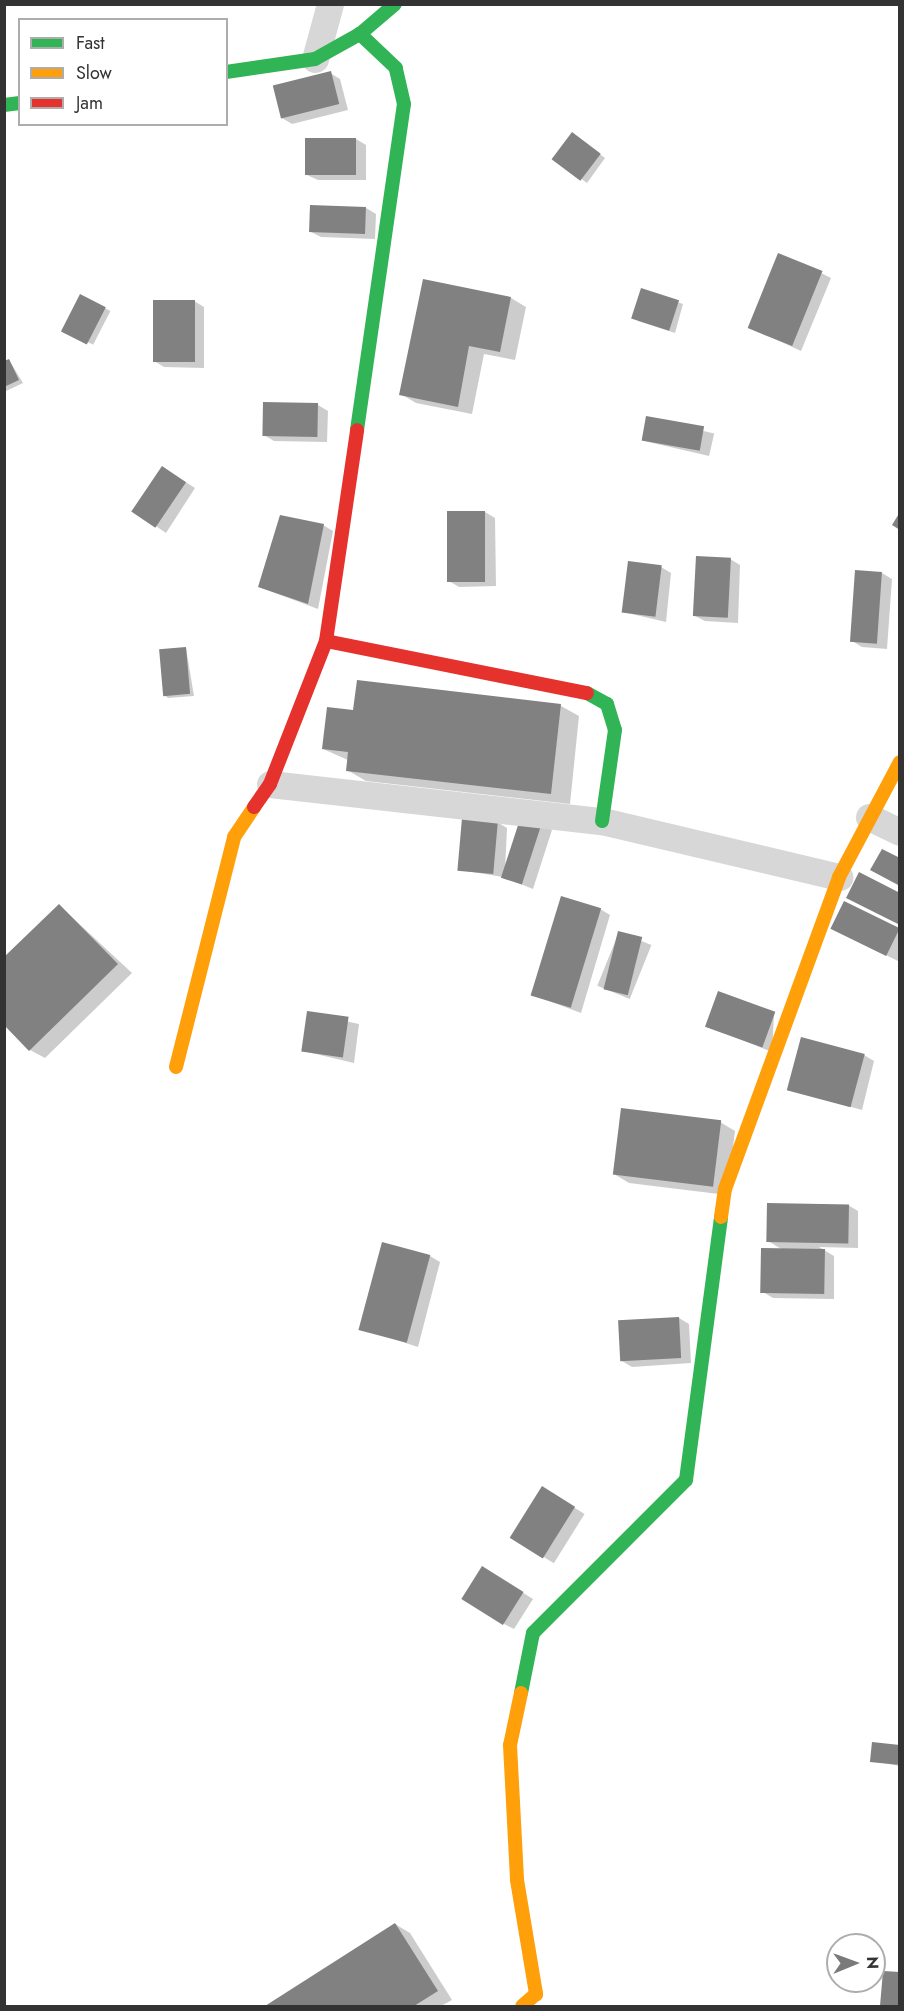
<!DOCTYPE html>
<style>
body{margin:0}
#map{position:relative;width:904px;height:2011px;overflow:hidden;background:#fff;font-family:Jost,sans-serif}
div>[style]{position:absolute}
.shadow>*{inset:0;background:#0003;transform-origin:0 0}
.building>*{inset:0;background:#818181;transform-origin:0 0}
.street>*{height:27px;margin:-13.5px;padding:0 13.5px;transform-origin:13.5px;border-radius:13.5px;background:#d7d7d7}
.fast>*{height:14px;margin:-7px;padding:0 7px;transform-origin:7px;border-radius:7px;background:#30b455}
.slow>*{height:14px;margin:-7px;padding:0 7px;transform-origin:7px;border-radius:7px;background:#ff9f0a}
.jam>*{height:14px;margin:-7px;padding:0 7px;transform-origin:7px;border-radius:7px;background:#e5322d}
span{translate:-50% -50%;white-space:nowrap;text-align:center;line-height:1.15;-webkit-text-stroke:6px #fff;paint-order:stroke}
.frame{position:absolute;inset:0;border:6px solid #333;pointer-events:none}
.legend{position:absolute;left:18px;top:18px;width:210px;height:108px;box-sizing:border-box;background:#fff;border:2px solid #adadad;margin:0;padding:8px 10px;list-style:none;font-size:18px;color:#333}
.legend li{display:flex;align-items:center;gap:12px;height:30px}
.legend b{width:30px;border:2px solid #adadad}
.north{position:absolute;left:826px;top:1933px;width:60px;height:60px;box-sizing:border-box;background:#fff;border:2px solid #adadad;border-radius:50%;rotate:89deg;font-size:16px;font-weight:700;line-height:24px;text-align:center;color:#333}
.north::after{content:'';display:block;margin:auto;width:21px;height:27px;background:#7a7a7a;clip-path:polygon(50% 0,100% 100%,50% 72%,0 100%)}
</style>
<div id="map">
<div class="shadow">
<div style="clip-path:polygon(330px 73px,340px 79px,348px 110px,292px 124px,282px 118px)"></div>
<div style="clip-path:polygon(577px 137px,605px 158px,587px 183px,554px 159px)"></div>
<div style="clip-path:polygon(356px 139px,366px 145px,366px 180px,318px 180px,307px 175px)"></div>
<div style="clip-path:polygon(366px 208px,376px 214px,375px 239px,321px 237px,311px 232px)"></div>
<div style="clip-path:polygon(821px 273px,831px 278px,801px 351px,749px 327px)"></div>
<div style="clip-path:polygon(642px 290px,683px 304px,675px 333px,638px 321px)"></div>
<div style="left:81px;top:296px;width:33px;height:38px;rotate:27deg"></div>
<div style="clip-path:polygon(511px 298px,526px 307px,515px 360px,484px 354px,472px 414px,416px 403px,401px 394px)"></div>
<div style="clip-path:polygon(194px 301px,204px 307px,204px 368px,164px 367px,154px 361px)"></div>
<div style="clip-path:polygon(9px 360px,23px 383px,4px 392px,4px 362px)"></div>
<div style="clip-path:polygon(318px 405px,328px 411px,327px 442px,274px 441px,264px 435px)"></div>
<div style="left:647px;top:418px;width:69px;height:23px;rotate:13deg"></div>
<div style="clip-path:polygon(173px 474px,195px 488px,166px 533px,134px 511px)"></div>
<div style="clip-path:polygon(485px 512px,495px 518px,496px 586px,459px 587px,449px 581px)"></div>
<div style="clip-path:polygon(323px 525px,333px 531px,318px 609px,259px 587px)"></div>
<div style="clip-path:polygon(730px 559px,740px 565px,738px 623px,705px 621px,695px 616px)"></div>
<div style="clip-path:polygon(661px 567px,671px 573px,666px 622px,623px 612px)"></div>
<div style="clip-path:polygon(882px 573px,892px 579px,887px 649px,862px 647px,852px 641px)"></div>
<div style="clip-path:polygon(186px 648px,194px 696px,168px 698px,164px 695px)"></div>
<div style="clip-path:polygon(561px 706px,579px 716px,570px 804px,366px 781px,347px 770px,348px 760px,323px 749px,355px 712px)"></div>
<div style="clip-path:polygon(497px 822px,507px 828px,505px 871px,542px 824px,552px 830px,533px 889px,503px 877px,460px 870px)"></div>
<div style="clip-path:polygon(845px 903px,900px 930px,900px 962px,843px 934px)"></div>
<div style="clip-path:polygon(60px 906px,132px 973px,45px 1058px,30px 1050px)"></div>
<div style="clip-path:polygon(600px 909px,610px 915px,581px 1013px,533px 995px)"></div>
<div style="left:619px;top:932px;width:35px;height:58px;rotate:22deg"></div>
<div style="clip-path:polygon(308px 1013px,359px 1024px,354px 1063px,303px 1051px)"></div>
<div style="clip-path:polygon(774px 1014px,772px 1052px,707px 1026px)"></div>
<div style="clip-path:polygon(864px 1055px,874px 1061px,862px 1110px,789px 1089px)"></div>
<div style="clip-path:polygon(720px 1122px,735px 1131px,727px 1195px,629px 1183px,614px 1174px)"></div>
<div style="clip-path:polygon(848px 1205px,858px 1211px,858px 1248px,819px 1247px,834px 1256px,834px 1299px,773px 1298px,763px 1292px,783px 1250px,768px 1241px)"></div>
<div style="clip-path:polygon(430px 1256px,440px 1262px,418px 1347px,362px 1329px)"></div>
<div style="clip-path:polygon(679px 1318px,689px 1324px,691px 1363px,632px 1367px,622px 1361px)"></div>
<div style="left:543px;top:1488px;width:49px;height:58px;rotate:32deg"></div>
<div style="clip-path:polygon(493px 1574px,533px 1599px,514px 1629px,504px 1624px)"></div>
<div style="clip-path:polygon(900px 1746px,900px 1766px,872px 1761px)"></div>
<div style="clip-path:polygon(395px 1924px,410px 1933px,452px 2000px,441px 2006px,266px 2006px)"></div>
</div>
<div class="building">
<div style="left:331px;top:71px;width:34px;height:60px;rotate:76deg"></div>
<div style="left:572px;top:132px;width:36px;height:34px;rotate:37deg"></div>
<div style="left:305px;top:138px;width:51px;height:37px"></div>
<div style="left:310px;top:205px;width:56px;height:27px;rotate:2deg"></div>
<div style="left:778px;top:253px;width:48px;height:81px;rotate:22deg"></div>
<div style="clip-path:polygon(423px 279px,511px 297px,500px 352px,469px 346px,458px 407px,399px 395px)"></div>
<div style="left:641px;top:288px;width:40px;height:32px;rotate:18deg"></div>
<div style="left:80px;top:294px;width:29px;height:42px;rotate:27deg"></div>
<div style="left:153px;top:300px;width:42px;height:62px"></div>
<div style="clip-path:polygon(9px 359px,19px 380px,4px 387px,4px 361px)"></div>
<div style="left:263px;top:402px;width:55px;height:34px;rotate:1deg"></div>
<div style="left:646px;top:416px;width:59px;height:25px;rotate:10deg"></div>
<div style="left:162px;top:466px;width:29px;height:55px;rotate:34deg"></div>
<div style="left:447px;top:511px;width:38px;height:71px"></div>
<div style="clip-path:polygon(900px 512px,900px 530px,892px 525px)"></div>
<div style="clip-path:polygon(280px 515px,324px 524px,308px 604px,258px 587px)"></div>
<div style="left:696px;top:556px;width:35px;height:60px;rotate:3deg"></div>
<div style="left:628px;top:561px;width:34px;height:52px;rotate:7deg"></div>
<div style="left:855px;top:570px;width:27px;height:72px;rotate:4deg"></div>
<div style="left:186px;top:647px;width:47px;height:27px;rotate:85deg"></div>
<div style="clip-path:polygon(357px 680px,561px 704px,551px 794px,346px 771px,348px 752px,322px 749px,327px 707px,353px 710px)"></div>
<div style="left:521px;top:816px;width:22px;height:65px;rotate:18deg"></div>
<div style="left:462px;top:818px;width:36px;height:53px;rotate:5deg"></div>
<div style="clip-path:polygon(882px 849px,900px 858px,900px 886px,870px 870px)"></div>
<div style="clip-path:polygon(859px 872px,900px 893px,900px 925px,846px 898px)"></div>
<div style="left:561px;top:896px;width:42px;height:104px;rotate:17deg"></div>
<div style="left:844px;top:901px;width:62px;height:31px;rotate:26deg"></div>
<div style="clip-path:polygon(59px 904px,118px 964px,29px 1051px,4px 1025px,4px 957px)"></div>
<div style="left:618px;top:931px;width:25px;height:60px;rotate:14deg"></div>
<div style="left:718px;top:991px;width:61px;height:38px;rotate:20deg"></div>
<div style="left:307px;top:1011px;width:42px;height:41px;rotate:8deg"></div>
<div style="left:801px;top:1037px;width:66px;height:55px;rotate:15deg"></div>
<div style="left:621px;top:1108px;width:101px;height:67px;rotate:7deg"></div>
<div style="left:767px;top:1203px;width:82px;height:39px;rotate:1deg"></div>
<div style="left:382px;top:1242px;width:50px;height:91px;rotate:15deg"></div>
<div style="left:761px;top:1248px;width:64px;height:45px;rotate:1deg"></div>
<div style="left:679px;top:1317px;width:41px;height:61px;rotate:87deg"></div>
<div style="left:542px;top:1486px;width:39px;height:61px;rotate:32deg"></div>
<div style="left:482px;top:1566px;width:49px;height:39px;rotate:32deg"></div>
<div style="left:872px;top:1742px;width:28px;height:20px;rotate:6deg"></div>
<div style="clip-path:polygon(395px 1923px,438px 1991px,414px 2006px,265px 2006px)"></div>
<div style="clip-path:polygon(883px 1971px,900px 1972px,900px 2006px,880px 2006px)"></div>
</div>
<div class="street">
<div style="left:315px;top:59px;width:57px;rotate:-74.7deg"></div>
<div style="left:270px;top:784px;width:334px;rotate:6.4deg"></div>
<div style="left:602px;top:821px;width:244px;rotate:13.3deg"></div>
<div style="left:869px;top:817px;width:34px;rotate:26deg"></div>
</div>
<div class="fast">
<div style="left:226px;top:72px;width:90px;rotate:-8.3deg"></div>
<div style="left:315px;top:59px;width:51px;rotate:-29.1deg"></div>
<div style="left:360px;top:34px;width:46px;rotate:-40.6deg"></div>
<div style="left:4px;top:105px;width:16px;rotate:-7deg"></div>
<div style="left:357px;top:430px;width:329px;rotate:-81.8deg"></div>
<div style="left:404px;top:104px;width:37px;rotate:-103deg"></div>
<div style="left:396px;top:68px;width:50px;rotate:-136.6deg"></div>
<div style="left:587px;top:693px;width:23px;rotate:29deg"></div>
<div style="left:607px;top:704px;width:27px;rotate:73deg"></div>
<div style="left:615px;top:730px;width:92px;rotate:98.1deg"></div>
<div style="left:521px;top:1693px;width:61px;rotate:-78.7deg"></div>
<div style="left:533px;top:1633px;width:216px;rotate:-45deg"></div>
<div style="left:686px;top:1480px;width:265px;rotate:-82.4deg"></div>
</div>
<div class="slow">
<div style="left:176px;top:1067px;width:237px;rotate:-75.8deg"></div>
<div style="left:234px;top:837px;width:36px;rotate:-56deg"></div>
<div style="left:721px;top:1217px;width:28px;rotate:-82deg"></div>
<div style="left:725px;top:1189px;width:332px;rotate:-69.9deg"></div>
<div style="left:839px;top:877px;width:130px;rotate:-62.1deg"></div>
<div style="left:521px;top:1693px;width:53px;rotate:101.9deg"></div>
<div style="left:510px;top:1745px;width:135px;rotate:87deg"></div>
<div style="left:517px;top:1880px;width:116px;rotate:80.5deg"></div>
<div style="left:536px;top:1994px;width:18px;rotate:139deg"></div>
</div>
<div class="jam">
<div style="left:326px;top:641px;width:266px;rotate:11.3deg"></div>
<div style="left:254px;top:807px;width:28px;rotate:-55deg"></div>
<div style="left:270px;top:784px;width:154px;rotate:-68.6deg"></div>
<div style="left:326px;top:641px;width:213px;rotate:-81.6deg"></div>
</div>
<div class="frame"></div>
<ul class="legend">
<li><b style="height:8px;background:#30b455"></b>Fast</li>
<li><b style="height:8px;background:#ff9f0a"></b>Slow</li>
<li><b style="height:8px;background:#e5322d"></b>Jam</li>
</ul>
<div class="north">N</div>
</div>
